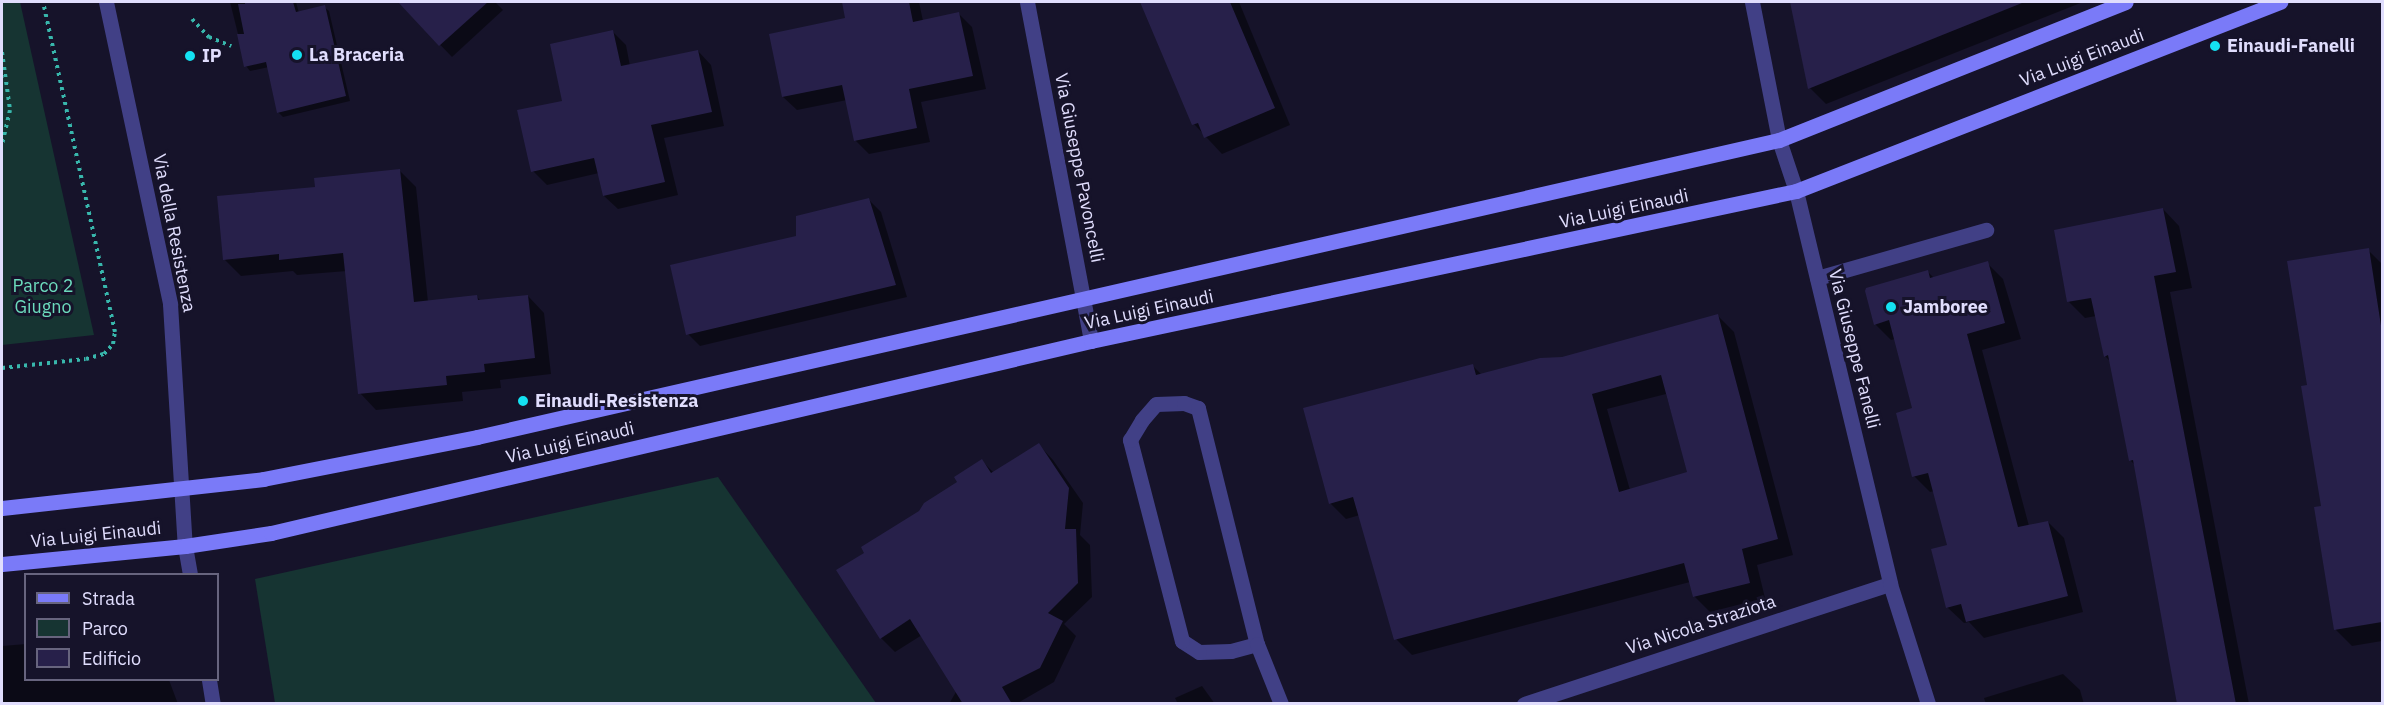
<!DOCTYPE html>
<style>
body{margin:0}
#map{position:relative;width:2384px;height:705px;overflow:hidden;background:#16132a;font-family:"IBM Plex Sans",sans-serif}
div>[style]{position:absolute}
.green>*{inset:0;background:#163432}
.shadow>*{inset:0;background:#0007}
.building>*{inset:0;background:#27204a}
.path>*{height:4px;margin-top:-2px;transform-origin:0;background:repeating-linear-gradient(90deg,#38b7ac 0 3px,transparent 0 7.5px)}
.service>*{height:15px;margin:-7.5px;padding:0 7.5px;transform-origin:7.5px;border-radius:7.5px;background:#414086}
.minor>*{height:15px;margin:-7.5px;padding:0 7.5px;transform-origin:7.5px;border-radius:7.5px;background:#414086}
.tertiary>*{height:15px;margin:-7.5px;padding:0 7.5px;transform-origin:7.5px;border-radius:7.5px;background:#414086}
.secondary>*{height:15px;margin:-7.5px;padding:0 7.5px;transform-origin:7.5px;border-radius:7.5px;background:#7a7af8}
.dots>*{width:16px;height:16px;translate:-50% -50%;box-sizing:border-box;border:3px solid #16132a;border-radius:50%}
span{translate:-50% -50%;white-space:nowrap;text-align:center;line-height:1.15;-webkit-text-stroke:6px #16132a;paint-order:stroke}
.poi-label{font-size:18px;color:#e0ddfd;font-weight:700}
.left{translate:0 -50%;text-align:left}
.street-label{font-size:18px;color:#e0ddfd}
.park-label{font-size:18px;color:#6cdbbd}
.frame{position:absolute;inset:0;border:3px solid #e0ddfd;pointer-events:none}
.legend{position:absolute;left:24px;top:573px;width:195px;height:108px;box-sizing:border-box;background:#16132a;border:2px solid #67647e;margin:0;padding:8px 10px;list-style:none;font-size:18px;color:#e0ddfd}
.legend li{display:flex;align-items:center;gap:12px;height:30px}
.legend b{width:30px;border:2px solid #67647e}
</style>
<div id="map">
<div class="green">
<div style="clip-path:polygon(2px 2px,20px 2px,94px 335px,2px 345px)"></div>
<div style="clip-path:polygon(718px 477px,876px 703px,275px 703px,255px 579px)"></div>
</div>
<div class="shadow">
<div style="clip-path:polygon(230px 2px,296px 2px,299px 13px,324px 7px,329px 11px,350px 101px,283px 117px,278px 112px,269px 67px,250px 71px,246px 66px)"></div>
<div style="clip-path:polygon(399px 2px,495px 2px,503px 10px,452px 57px)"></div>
<div style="clip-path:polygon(844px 2px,919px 2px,923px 21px,959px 14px,972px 27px,986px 89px,921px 102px,930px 142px,869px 154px,855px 140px,847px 100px,797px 110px,783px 97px,847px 19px)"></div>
<div style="clip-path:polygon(1142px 2px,1239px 2px,1290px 125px,1222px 154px,1194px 124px)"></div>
<div style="clip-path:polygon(1791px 2px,2083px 2px,1826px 104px,1810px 88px)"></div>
<div style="clip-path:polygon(612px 31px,626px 45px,630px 66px,698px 51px,711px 65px,724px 126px,664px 138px,678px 195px,618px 209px,604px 196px,599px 173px,547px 185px,533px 171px,564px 102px)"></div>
<div style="clip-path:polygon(399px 170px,416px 187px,428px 302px,477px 297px,482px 302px,528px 296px,544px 313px,551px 374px,500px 380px,501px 388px,462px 392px,463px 401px,376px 410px,360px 393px,347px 271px,297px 275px,293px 271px,241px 276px,225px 260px,317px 188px)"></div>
<div style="clip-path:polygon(869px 200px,881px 212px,907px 297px,700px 346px,688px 334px,798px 238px)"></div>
<div style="clip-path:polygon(2163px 209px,2179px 226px,2192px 288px,2170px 292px,2249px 704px,2178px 704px,2136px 466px,2130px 460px,2110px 361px,2105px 356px,2096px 316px,2085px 318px,2069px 302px)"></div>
<div style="clip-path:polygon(2368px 250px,2382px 264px,2382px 641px,2352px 646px,2336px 630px,2309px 386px)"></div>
<div style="clip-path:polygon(1987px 263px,2003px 279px,2021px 339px,1982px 350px,2029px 526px,2048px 522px,2064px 538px,2083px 612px,1984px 638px,1969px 622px,1964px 623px,1947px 607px,1948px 546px,1934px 491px,1930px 492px,1914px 476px,1914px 409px,1895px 339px,1891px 340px,1875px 324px,1928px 272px,1934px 278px)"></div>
<div style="clip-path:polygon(evenodd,1718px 316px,1734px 332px,1793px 555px,1757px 565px,1765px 598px,1710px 612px,1694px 596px,1690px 582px,1412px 655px,1396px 639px,1360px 515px,1346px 519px,1330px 503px,1473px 366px,1482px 375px,1562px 359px,1718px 316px,1666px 394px,1689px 473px,1630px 490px,1607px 409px,1666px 394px)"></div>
<div style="clip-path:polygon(1039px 445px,1053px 460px,1083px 503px,1080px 535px,1090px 545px,1092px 597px,1064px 624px,1076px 636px,1054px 682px,1016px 704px,949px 704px,957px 690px,922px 635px,895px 652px,881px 638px,866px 553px,959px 482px,982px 461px,994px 473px)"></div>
<div style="clip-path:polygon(26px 644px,26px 680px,169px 680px,178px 704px,2px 704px,2px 646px)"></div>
<div style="clip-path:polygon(2063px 674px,2080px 690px,2084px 704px,1986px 704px,1984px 698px)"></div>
<div style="clip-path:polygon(1202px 686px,1215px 704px,1178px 704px,1175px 698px)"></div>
</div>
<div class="building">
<div style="clip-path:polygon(245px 2px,293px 2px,296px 12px,325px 5px,346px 96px,277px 113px,266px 62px,244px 67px,237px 34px,244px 34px,238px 4px,245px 4px)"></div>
<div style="clip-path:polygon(398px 2px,488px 2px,439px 46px)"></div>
<div style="clip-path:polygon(842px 2px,909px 2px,913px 22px,959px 12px,973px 76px,909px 89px,917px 128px,854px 141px,842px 85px,782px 97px,769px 34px,845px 18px)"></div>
<div style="clip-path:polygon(1140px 2px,1230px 2px,1275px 108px,1204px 138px,1198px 123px,1192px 125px)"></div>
<div style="clip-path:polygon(1790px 2px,2022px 2px,2022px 3px,1808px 89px)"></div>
<div style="clip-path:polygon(613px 30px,621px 66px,698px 50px,712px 112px,651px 125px,665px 182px,603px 196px,594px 158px,531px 172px,517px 110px,562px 101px,550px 44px)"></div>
<div style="clip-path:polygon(400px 169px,414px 302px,477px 295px,478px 300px,528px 295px,535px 358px,484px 364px,485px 372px,446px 376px,447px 385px,358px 394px,343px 253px,279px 260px,279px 254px,223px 260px,217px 196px,315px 187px,314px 178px)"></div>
<div style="clip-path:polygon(869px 198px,896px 285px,686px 335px,670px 265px,796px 236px,796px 216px)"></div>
<div style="clip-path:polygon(2163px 208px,2176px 272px,2154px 276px,2236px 704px,2177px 704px,2133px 460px,2129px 461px,2108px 355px,2104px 357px,2091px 298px,2067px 302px,2054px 230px)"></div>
<div style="clip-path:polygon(2369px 248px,2382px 332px,2382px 622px,2334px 630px,2314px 507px,2321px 506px,2301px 386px,2307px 385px,2287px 261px)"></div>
<div style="clip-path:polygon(1988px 261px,2005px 323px,1967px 334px,2018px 527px,2048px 521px,2068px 596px,1966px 622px,1961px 604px,1946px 608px,1931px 549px,1947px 545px,1928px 473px,1912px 477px,1896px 413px,1912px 408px,1889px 320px,1874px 325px,1865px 291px,1866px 288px,1928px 270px,1930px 278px)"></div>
<div style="clip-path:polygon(evenodd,1718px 314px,1778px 539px,1742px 549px,1750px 583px,1693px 597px,1684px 563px,1394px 640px,1353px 497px,1329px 504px,1303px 408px,1473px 364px,1476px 375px,1540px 358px,1562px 357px,1718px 314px,1661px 375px,1687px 472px,1619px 492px,1592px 394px,1661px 375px)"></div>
<div style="clip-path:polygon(1039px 443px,1069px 488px,1065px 529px,1076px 529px,1078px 583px,1048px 613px,1063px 621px,1040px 668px,1002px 687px,1012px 704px,963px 704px,910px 619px,880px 639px,836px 570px,864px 553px,861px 547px,919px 511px,924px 503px,957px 482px,954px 477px,982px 459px,991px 473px)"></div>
</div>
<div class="path">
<div style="left:192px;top:19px;width:25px;rotate:47deg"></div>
<div style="left:209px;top:37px;width:24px;rotate:22deg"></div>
<div style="left:2px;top:52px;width:59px;rotate:82.1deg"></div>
<div style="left:10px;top:110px;width:36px;rotate:103deg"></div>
<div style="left:2px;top:368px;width:84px;rotate:-6.1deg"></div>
<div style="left:86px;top:359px;width:19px;rotate:-16deg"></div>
<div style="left:104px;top:354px;width:13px;rotate:-48deg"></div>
<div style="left:113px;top:344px;width:12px;rotate:-81deg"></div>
<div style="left:115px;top:332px;width:338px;rotate:-102.3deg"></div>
</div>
<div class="service">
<div style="left:1817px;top:278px;width:176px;rotate:-15.9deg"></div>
</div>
<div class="minor">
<div style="left:1027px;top:2px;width:345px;rotate:79.3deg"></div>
<div style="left:185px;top:546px;width:28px;rotate:80deg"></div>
<div style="left:1257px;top:644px;width:27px;rotate:165deg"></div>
<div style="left:1231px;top:651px;width:32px;rotate:178deg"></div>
<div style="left:1199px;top:652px;width:20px;rotate:-147deg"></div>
<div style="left:1182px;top:641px;width:208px;rotate:-104.5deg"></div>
<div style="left:1130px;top:440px;width:23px;rotate:-59deg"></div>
<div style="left:1142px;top:420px;width:21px;rotate:-49deg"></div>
<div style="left:1156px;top:404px;width:28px;rotate:-2deg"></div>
<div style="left:1184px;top:403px;width:15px;rotate:20deg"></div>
<div style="left:1198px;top:408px;width:243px;rotate:76deg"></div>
<div style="left:1257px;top:644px;width:65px;rotate:68.2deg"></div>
<div style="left:209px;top:680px;width:24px;rotate:81deg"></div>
<div style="left:1524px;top:704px;width:385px;rotate:-18.2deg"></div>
</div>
<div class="tertiary">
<div style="left:106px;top:2px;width:309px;rotate:78deg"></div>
<div style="left:170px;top:304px;width:242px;rotate:86.5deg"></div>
<div style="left:1752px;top:2px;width:141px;rotate:78.9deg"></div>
<div style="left:1779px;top:140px;width:54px;rotate:71.6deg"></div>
<div style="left:1796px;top:191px;width:404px;rotate:76.5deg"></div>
<div style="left:1890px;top:584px;width:126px;rotate:72.4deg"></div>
</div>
<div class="secondary">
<div style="left:2px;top:508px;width:263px;rotate:-6.3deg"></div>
<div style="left:263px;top:479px;width:218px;rotate:-11.1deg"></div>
<div style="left:477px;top:437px;width:1335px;rotate:-12.85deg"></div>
<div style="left:1779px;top:140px;width:373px;rotate:-21.7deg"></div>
<div style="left:2px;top:564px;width:184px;rotate:-5.6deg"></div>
<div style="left:185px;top:546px;width:87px;rotate:-8.6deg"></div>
<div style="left:271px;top:533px;width:842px;rotate:-13.18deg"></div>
<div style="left:1091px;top:341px;width:721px;rotate:-12.01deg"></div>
<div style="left:1796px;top:191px;width:520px;rotate:-21.33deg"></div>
</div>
<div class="dots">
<div style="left:2215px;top:46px;background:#14e1f2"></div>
<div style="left:297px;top:55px;background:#14e1f2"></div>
<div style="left:190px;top:56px;background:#14e1f2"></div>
<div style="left:1891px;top:307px;background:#14e1f2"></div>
<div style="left:523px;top:401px;background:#14e1f2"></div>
</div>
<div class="poi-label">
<span class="left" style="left:2227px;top:46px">Einaudi-Fanelli</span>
<span class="left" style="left:309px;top:55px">La Braceria</span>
<span class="left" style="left:202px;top:56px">IP</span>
<span class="left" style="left:1903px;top:307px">Jamboree</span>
<span class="left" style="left:535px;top:401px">Einaudi-Resistenza</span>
</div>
<div class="street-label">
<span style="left:2082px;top:58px;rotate:-21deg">Via Luigi Einaudi</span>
<span style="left:1079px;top:168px;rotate:79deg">Via Giuseppe Pavoncelli</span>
<span style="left:1624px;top:209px;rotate:-12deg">Via Luigi Einaudi</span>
<span style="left:174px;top:233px;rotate:79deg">Via della Resistenza</span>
<span style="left:1149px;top:310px;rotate:-12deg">Via Luigi Einaudi</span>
<span style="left:1854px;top:349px;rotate:76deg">Via Giuseppe Fanelli</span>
<span style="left:570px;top:443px;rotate:-13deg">Via Luigi Einaudi</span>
<span style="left:96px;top:535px;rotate:-6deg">Via Luigi Einaudi</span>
<span style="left:1701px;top:625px;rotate:-18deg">Via Nicola Straziota</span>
</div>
<div class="park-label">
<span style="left:43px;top:297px">Parco 2<br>Giugno</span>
</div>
<div class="frame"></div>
<ul class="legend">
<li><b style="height:8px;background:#7a7af8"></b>Strada</li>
<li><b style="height:16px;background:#163432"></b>Parco</li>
<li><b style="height:16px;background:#27204a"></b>Edificio</li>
</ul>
</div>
